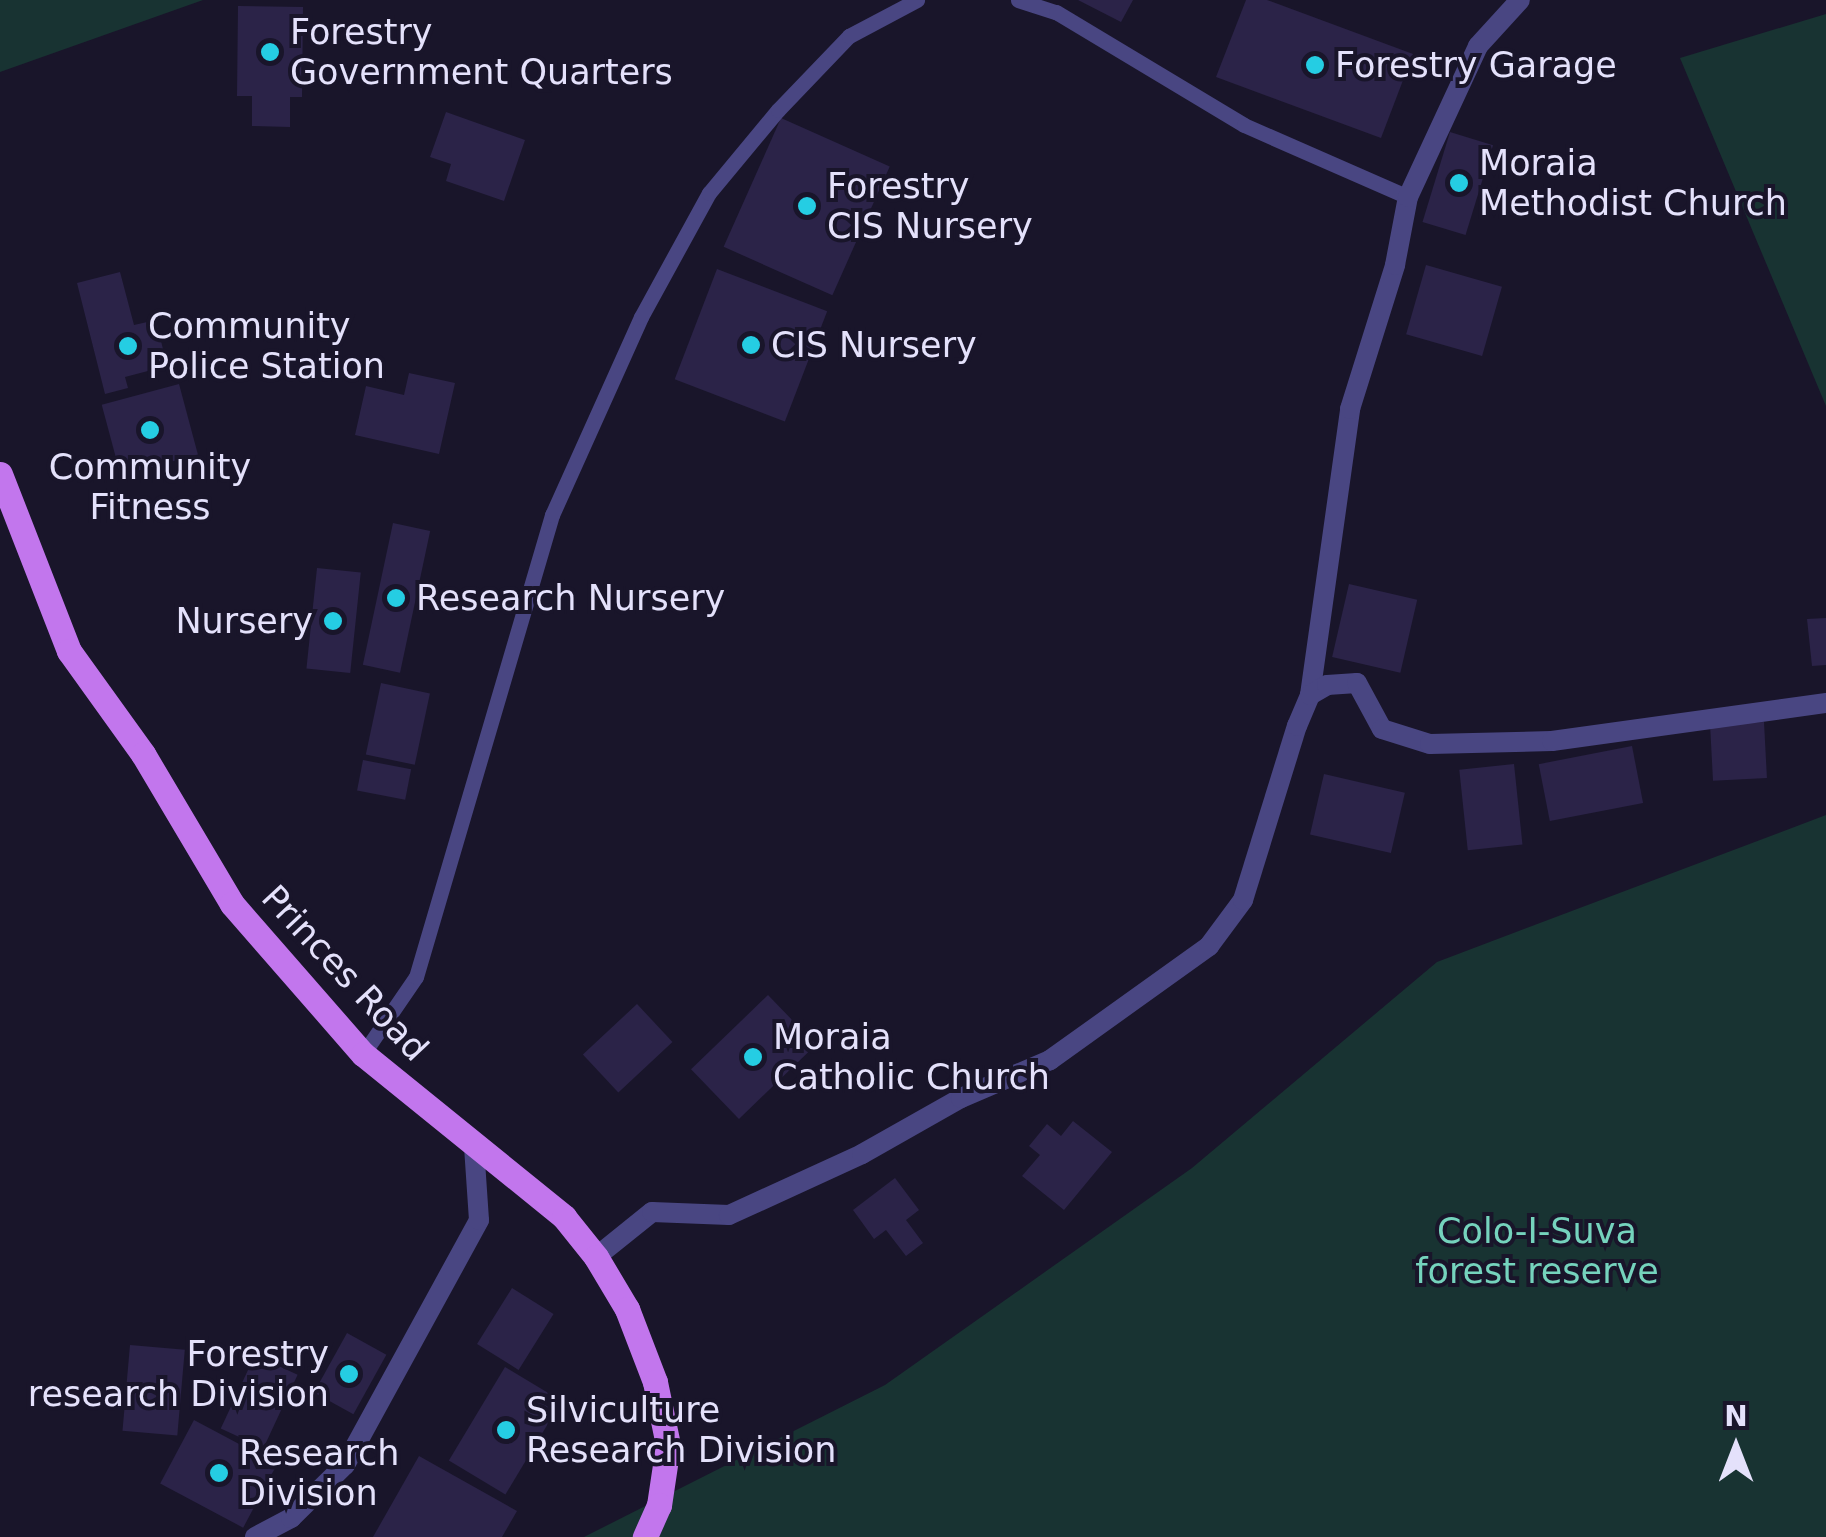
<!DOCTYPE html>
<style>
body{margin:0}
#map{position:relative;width:1826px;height:1537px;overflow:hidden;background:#19152a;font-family:"DejaVu Sans",sans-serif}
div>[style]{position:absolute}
.green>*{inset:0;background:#183332}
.building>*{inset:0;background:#2b2348;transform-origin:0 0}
.lane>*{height:15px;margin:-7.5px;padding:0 7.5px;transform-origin:7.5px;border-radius:7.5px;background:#494682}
.street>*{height:20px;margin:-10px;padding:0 10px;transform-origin:10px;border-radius:10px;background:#494682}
.primary>*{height:25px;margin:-12.5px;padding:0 12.5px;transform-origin:12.5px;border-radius:12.5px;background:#c276ed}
.dots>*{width:28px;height:28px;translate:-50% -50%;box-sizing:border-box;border:5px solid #19152a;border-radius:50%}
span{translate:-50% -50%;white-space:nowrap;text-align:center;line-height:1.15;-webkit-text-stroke:8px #19152a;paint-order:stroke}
.poi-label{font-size:35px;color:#e4e1fb}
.left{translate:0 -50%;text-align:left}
.right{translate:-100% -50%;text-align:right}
.street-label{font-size:35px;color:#e4e1fb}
.park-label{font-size:35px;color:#75d3bd}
.north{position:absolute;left:1686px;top:1397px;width:100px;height:100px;-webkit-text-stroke:8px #19152a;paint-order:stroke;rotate:0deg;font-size:28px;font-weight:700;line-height:40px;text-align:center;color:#e4e1fb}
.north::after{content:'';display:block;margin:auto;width:35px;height:45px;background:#e4e1fb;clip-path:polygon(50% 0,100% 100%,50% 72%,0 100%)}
</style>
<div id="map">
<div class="green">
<div style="clip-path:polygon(0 0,203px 0,0 72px)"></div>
<div style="clip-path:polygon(1826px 14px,1826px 406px,1680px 58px)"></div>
<div style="clip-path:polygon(1826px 815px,1826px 1537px,584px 1537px,885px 1385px,1192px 1168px,1437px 962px)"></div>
</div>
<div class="building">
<div style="clip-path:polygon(1078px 0,1133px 0,1121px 22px)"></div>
<div style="clip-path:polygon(1246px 0,1267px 0,1413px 54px,1381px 138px,1216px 77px)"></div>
<div style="clip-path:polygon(238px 6px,303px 7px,302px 97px,290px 97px,290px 127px,252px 126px,252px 96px,237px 96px)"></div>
<div style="clip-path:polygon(446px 112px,525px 140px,504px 201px,446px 181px,451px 164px,430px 157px)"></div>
<div style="left:781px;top:118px;width:119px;height:141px;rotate:24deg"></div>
<div style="left:1450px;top:132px;width:45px;height:94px;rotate:17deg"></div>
<div style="left:1426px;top:265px;width:79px;height:72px;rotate:16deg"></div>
<div style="left:717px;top:269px;width:118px;height:118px;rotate:21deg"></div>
<div style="clip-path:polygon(120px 272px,134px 325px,156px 320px,167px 366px,125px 377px,128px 388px,105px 394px,77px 283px)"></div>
<div style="clip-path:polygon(409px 373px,455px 383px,439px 454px,355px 435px,366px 386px,404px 395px)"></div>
<div style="left:179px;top:384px;width:73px;height:80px;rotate:75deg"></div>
<div style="left:393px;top:523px;width:38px;height:145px;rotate:12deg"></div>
<div style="left:317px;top:568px;width:44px;height:101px;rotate:6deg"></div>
<div style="left:1349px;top:584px;width:70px;height:75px;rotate:13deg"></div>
<div style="clip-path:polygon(1826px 618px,1826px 665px,1812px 666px,1807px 619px)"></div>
<div style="left:381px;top:683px;width:50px;height:73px;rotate:12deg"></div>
<div style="left:1764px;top:722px;width:56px;height:54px;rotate:87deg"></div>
<div style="left:1632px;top:746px;width:58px;height:95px;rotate:79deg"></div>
<div style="left:363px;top:760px;width:49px;height:31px;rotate:11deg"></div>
<div style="left:1514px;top:764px;width:81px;height:55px;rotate:84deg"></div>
<div style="left:1324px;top:774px;width:83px;height:62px;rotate:13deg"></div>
<div style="left:768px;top:995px;width:69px;height:107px;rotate:46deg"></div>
<div style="left:637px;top:1004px;width:52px;height:74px;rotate:47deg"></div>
<div style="clip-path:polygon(1073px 1121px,1112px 1152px,1064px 1210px,1022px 1176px,1040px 1155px,1029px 1146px,1047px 1124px,1061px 1136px)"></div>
<div style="clip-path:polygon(895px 1178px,919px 1210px,906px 1220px,923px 1243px,906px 1256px,886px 1230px,874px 1239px,853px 1210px)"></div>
<div style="left:512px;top:1288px;width:49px;height:66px;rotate:32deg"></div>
<div style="left:347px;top:1333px;width:45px;height:68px;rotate:29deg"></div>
<div style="left:130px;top:1345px;width:55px;height:86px;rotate:5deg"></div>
<div style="left:255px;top:1355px;width:47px;height:81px;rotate:25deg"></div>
<div style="left:505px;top:1367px;width:66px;height:109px;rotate:31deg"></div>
<div style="left:194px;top:1420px;width:94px;height:72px;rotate:28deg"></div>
<div style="clip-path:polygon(419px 1456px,517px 1511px,502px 1537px,373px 1537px)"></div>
</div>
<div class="lane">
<div style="left:1018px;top:0;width:40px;rotate:18deg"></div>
<div style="left:1056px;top:12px;width:219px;rotate:31deg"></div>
<div style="left:1244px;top:125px;width:179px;rotate:23.7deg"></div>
<div style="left:363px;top:1054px;width:93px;rotate:-55.5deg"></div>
<div style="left:416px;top:977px;width:482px;rotate:-73.6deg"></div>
<div style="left:552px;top:515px;width:217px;rotate:-65.8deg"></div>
<div style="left:641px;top:317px;width:141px;rotate:-61.3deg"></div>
<div style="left:709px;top:193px;width:108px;rotate:-50.3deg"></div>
<div style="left:778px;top:110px;width:103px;rotate:-46.2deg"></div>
<div style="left:849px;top:36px;width:77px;rotate:-27.9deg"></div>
</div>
<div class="street">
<div style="left:1310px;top:695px;width:289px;rotate:-82deg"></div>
<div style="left:1350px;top:409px;width:151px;rotate:-72.6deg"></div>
<div style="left:1395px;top:265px;width:69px;rotate:-79.2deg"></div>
<div style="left:1408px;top:197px;width:166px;rotate:-65.1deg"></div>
<div style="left:1478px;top:46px;width:62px;rotate:-47.6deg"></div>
<div style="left:596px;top:1257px;width:72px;rotate:-38.8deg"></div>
<div style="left:652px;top:1212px;width:77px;rotate:2.2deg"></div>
<div style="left:729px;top:1215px;width:146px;rotate:-24.6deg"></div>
<div style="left:862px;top:1154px;width:114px;rotate:-29.5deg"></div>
<div style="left:961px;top:1098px;width:97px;rotate:-23.1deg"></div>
<div style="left:1050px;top:1060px;width:196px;rotate:-35.6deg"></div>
<div style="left:1209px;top:946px;width:57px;rotate:-53.5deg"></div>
<div style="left:1243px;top:900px;width:182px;rotate:-72.8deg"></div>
<div style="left:1297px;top:726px;width:34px;rotate:-67deg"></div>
<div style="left:1310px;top:695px;width:20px;rotate:-30deg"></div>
<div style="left:1327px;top:685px;width:30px;rotate:-4deg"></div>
<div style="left:1357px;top:683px;width:52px;rotate:61.5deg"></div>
<div style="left:1382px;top:729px;width:50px;rotate:17.4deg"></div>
<div style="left:1430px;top:744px;width:122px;rotate:-1.4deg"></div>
<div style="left:1552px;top:741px;width:277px;rotate:-7.9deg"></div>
<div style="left:255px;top:1537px;width:41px;rotate:-27.8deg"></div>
<div style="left:291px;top:1518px;width:76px;rotate:-44.5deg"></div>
<div style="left:345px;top:1465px;width:279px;rotate:-61.3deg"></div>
<div style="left:479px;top:1220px;width:73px;rotate:-93.9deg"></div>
</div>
<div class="primary">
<div style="left:0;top:474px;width:190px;rotate:68.7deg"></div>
<div style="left:69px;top:651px;width:127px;rotate:54.3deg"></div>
<div style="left:143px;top:754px;width:174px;rotate:59.3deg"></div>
<div style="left:232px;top:904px;width:199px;rotate:48.9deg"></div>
<div style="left:363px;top:1054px;width:259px;rotate:39deg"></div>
<div style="left:564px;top:1217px;width:51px;rotate:51.3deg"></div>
<div style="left:596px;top:1257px;width:61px;rotate:59.2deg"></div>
<div style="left:627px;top:1309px;width:78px;rotate:69deg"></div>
<div style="left:655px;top:1382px;width:64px;rotate:78.3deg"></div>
<div style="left:668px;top:1445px;width:61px;rotate:98.5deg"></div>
<div style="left:659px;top:1505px;width:35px;rotate:114deg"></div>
</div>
<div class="dots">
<div style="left:270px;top:52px;background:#25cde3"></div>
<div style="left:1315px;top:65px;background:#25cde3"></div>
<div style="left:1459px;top:183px;background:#25cde3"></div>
<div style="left:807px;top:206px;background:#25cde3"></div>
<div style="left:751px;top:345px;background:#25cde3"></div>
<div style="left:128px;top:346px;background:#25cde3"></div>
<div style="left:150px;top:430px;background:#25cde3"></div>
<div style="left:396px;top:598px;background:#25cde3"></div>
<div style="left:333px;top:621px;background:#25cde3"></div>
<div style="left:753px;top:1057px;background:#25cde3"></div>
<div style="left:349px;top:1374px;background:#25cde3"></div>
<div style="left:506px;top:1430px;background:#25cde3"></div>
<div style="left:219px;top:1473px;background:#25cde3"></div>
</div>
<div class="poi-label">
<span class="left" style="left:290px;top:52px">Forestry<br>Government Quarters</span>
<span class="left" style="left:1335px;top:65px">Forestry Garage</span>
<span class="left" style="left:1479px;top:183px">Moraia<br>Methodist Church</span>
<span class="left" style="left:827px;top:206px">Forestry<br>CIS Nursery</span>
<span class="left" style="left:148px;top:346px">Community<br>Police Station</span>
<span class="left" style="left:771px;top:345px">CIS Nursery</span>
<span style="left:150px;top:487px">Community<br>Fitness</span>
<span class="left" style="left:416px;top:598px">Research Nursery</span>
<span class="right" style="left:313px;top:621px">Nursery</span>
<span class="left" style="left:773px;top:1057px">Moraia<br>Catholic Church</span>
<span class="right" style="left:329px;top:1374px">Forestry<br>research Division</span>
<span class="left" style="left:526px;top:1430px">Silviculture<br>Research Division</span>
<span class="left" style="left:239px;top:1473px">Research<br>Division</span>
</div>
<div class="street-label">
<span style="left:345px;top:973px;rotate:47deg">Princes Road</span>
</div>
<div class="park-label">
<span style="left:1537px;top:1251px">Colo-I-Suva<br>forest reserve</span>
</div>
<div class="north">N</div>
</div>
